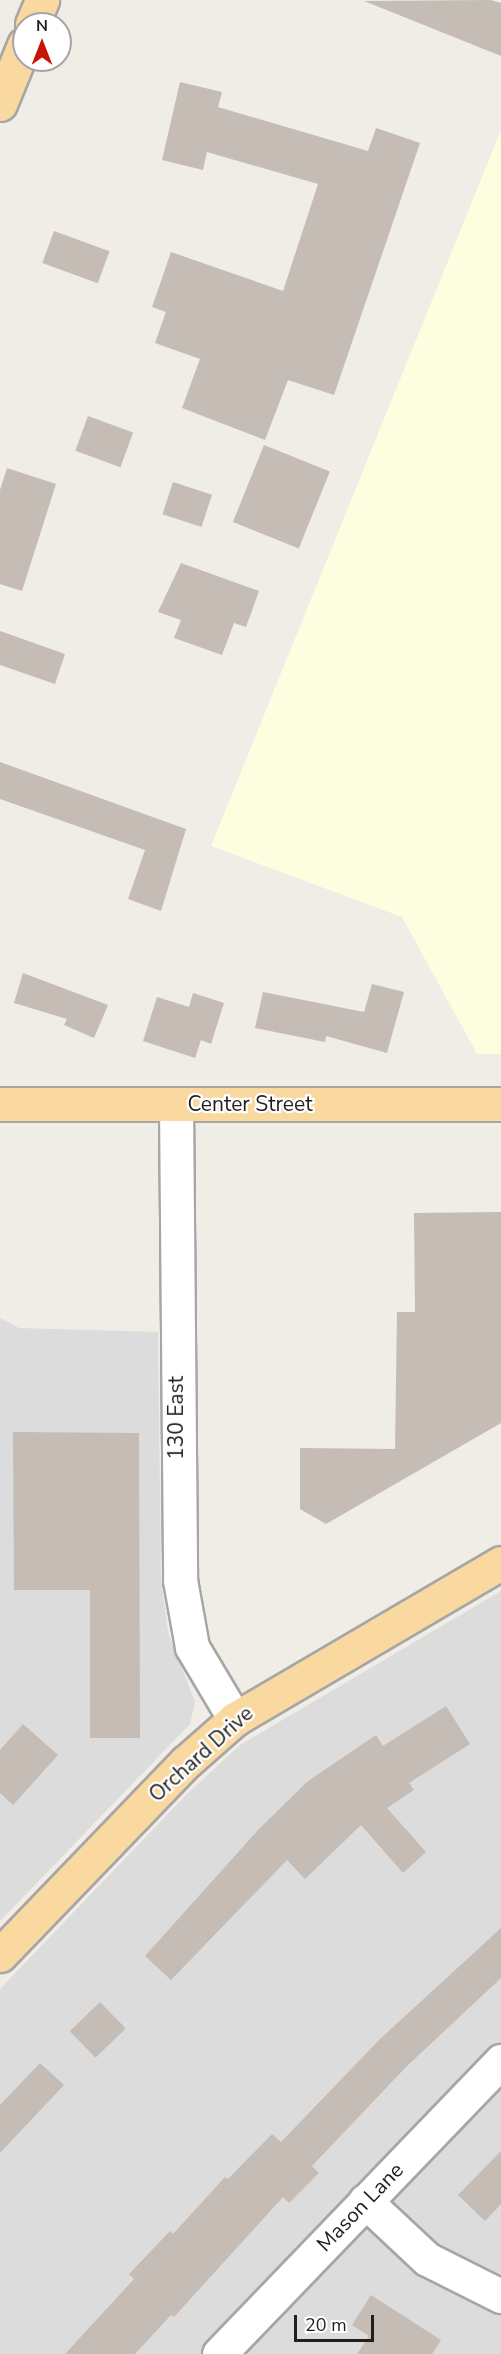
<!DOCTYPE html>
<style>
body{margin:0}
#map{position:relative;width:501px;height:2354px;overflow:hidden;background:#efede5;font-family:"Nunito Sans",sans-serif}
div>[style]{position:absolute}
.residential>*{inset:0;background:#dddcdc}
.education>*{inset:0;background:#fcfee0}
.building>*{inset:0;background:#c4bcb5;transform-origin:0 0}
.roads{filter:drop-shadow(2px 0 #a6a6a6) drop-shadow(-2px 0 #a6a6a6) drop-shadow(0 2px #a6a6a6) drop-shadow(0 -2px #a6a6a6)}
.minor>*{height:33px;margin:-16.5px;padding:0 16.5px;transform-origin:16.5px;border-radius:16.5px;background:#fff}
.major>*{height:33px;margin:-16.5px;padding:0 16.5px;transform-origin:16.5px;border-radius:16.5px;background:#f9d9a0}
span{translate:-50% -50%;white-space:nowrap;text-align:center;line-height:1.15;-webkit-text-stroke:4.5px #fff;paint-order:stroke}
.street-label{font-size:21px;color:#1f1f1f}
.north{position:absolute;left:12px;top:12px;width:60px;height:60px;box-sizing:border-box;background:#fff;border:2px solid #a5a5a5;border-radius:50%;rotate:0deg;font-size:16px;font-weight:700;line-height:24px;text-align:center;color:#1f1f1f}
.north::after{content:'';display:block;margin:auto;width:21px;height:27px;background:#c91305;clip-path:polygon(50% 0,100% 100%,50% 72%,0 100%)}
.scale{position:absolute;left:294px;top:2315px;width:80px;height:27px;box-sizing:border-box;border:3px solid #1f1f1f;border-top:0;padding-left:8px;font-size:18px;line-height:21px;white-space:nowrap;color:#1f1f1f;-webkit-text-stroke:4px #fff;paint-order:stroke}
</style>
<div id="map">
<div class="residential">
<div style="clip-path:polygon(0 1318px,19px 1328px,158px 1332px,161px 1579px,168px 1632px,195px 1702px,190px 1724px,0 1921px)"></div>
<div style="clip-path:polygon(501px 1591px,501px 2354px,0 2354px,0 1989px,186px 1795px,240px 1745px)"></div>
</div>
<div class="education">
<div style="clip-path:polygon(501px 130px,501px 1054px,477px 1054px,402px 917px,211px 846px)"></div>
</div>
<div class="building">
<div style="clip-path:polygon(491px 0,501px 3px,501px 56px,364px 1px)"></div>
<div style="clip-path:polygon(180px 82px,222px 92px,218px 107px,368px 151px,376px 128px,420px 143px,334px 395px,288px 380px,265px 440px,182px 408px,200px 359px,155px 343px,166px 312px,152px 307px,171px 252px,283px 291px,318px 184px,207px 152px,203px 170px,162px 160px)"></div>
<div style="left:54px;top:231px;width:59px;height:34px;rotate:20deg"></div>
<div style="left:88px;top:416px;width:48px;height:37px;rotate:20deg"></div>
<div style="left:264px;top:445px;width:71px;height:83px;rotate:22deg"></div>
<div style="clip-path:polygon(7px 468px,56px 484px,22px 591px,0 584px,0 490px)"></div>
<div style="left:173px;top:482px;width:41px;height:34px;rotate:18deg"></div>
<div style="clip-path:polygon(181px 563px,259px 591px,246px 627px,234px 623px,222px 655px,174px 638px,181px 620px,158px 612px)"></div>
<div style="clip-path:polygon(0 631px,65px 654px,55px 684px,0 665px)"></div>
<div style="clip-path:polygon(0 762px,186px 829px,161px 911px,128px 899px,145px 850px,0 799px)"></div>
<div style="clip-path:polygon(23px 973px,108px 1005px,94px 1038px,64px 1025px,67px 1019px,14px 1003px)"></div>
<div style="clip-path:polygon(372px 984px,404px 992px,387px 1053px,326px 1036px,325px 1042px,255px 1028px,263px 992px,364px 1012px)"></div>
<div style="clip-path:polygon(193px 993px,224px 1003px,211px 1044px,201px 1040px,195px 1058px,143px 1041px,157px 997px,189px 1007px)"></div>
<div style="clip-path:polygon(501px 1212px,501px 1423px,326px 1524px,300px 1509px,300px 1448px,395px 1449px,397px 1312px,415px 1312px,414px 1213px)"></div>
<div style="clip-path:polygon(13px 1432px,139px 1433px,140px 1738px,90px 1738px,90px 1590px,14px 1590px)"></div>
<div style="clip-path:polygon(446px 1706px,470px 1744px,409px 1783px,414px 1790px,387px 1808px,426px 1852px,403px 1873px,361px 1825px,305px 1879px,287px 1860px,171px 1980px,145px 1956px,258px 1830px,308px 1781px,376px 1735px,383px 1746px)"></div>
<div style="clip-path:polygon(23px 1724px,58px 1755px,13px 1805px,0 1793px,0 1750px)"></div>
<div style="clip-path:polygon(501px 1928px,501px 1978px,406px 2067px,312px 2166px,319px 2173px,289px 2203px,283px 2197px,174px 2317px,171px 2315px,135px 2354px,65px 2354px,134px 2279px,129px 2274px,170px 2231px,173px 2234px,225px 2177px,228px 2179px,272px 2134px,281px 2142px,380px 2039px)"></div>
<div style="left:100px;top:2002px;width:37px;height:42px;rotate:46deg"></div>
<div style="clip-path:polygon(40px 2063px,64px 2085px,0 2153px,0 2105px)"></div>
<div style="clip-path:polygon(501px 2151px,501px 2204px,485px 2221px,458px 2195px)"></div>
<div style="clip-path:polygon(371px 2295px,441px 2340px,432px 2354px,357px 2354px,369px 2336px,352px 2325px)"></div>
</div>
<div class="roads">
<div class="minor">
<div style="left:176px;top:1104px;width:476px;rotate:89.5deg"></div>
<div style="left:180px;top:1580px;width:68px;rotate:79.8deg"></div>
<div style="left:192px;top:1647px;width:84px;rotate:59.2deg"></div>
<div style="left:365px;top:2201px;width:85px;rotate:43.1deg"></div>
<div style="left:427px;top:2259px;width:83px;rotate:26.6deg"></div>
<div style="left:219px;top:2354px;width:407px;rotate:-46.1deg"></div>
</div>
<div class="major">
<div style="left:32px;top:24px;width:26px;rotate:-67deg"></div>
<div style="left:0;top:104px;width:64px;rotate:-67.9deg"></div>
<div style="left:0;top:1104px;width:501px"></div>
<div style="left:0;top:1955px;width:268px;rotate:-46.1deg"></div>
<div style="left:186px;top:1762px;width:65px;rotate:-41.3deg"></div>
<div style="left:235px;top:1719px;width:308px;rotate:-30.4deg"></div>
</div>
</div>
<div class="street-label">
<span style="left:250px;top:1104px">Center Street</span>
<span style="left:176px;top:1418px;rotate:-90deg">130 East</span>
<span style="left:201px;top:1754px;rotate:-42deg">Orchard Drive</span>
<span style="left:360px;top:2207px;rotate:-46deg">Mason Lane</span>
</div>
<div class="north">N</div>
<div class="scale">20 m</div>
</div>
